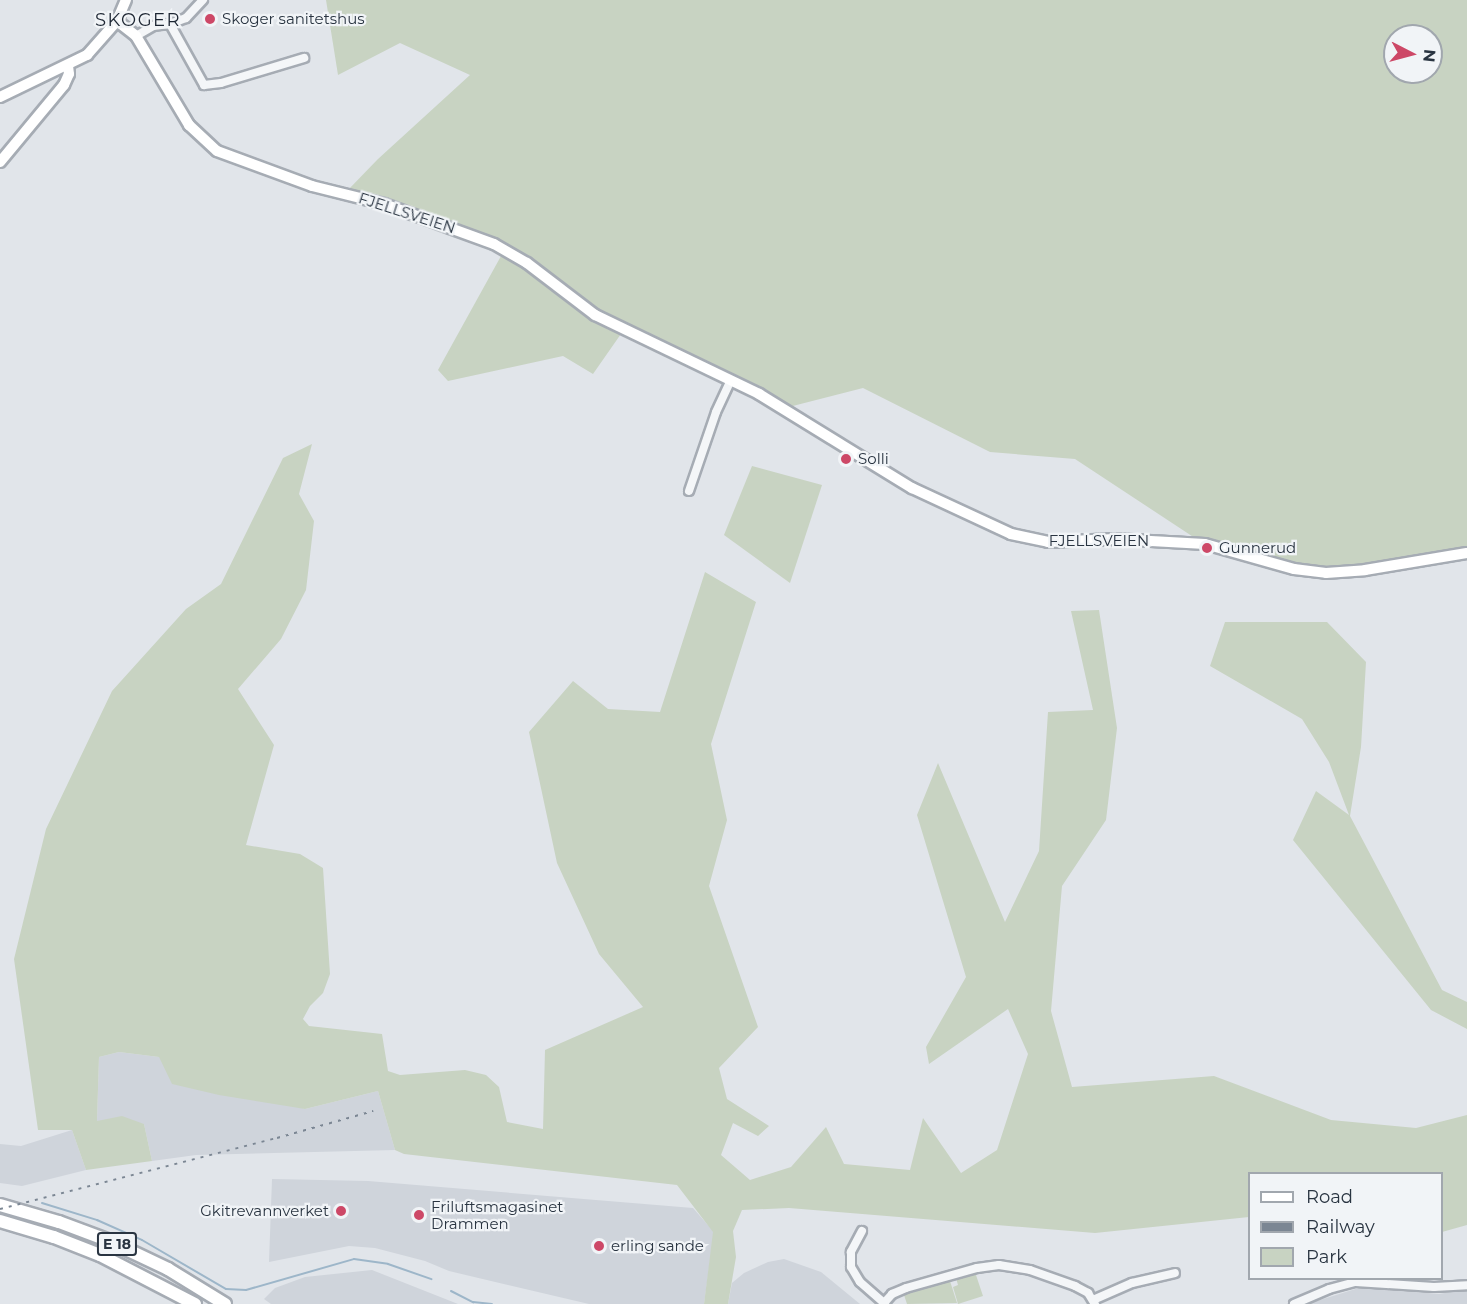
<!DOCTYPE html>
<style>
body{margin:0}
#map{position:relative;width:1467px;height:1304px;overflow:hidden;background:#e1e5ea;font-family:Montserrat,sans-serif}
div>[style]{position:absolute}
.built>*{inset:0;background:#cfd4db}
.green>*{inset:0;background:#c8d3c2}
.stream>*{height:2px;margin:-1px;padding:0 1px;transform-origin:1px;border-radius:1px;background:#9db6c9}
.roads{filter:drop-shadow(2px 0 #a6acb4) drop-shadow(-2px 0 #a6acb4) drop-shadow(0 2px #a6acb4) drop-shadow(0 -2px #a6acb4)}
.minor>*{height:8px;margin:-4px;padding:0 4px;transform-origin:4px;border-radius:4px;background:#f4f6f8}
.major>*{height:10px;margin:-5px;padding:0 5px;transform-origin:5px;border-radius:5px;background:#fff}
.highway>*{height:12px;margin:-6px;padding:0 6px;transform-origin:6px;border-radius:6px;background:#fff}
.rail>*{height:2px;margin-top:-1px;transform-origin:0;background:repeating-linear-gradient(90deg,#7b8693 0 3px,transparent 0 9px)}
.dots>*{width:16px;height:16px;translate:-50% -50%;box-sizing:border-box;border:3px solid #f1f4f7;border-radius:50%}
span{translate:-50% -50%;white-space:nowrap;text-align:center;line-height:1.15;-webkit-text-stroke:4.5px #f1f4f7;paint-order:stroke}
.shield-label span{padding:2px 4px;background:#f1f4f7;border:2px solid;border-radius:4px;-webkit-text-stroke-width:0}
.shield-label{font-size:14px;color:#293441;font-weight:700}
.poi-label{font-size:15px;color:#293441}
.left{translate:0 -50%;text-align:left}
.right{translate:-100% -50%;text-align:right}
.street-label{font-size:15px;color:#293441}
.quarter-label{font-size:18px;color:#1c2532;letter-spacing:1.5px}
.legend{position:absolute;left:1248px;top:1172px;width:195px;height:108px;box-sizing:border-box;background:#f1f4f7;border:2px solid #a1a7ae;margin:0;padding:8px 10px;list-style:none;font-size:18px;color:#293441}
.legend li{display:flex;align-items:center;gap:12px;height:30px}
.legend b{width:30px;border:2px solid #a1a7ae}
.north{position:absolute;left:1383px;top:24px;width:60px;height:60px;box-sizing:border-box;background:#f1f4f7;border:2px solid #a1a7ae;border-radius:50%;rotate:96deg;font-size:16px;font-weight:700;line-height:24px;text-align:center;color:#293441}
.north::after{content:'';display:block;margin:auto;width:21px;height:27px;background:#cd4867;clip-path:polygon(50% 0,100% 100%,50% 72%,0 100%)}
</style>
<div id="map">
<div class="built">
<div style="clip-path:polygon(119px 1052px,159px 1057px,305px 1109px,378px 1091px,395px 1150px,196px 1155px,152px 1161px,144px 1124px,97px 1122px,99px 1057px)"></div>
<div style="clip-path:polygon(72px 1130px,86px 1170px,22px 1186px,0 1183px,0 1144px,21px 1146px)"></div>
<div style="clip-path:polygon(272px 1179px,368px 1181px,693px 1208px,714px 1232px,704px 1304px,589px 1304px,449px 1271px,425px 1261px,375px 1248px,349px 1246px,269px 1262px)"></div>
<div style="clip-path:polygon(784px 1259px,821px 1272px,860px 1304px,728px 1304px,732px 1283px,744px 1273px,768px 1262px)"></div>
<div style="clip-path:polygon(372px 1270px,458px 1304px,271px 1304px,264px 1299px,275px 1288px,305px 1277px)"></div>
<div style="clip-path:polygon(1362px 1287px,1439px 1294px,1467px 1289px,1467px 1304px,1307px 1304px)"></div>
</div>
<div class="green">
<div style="clip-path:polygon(evenodd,326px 0,1467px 0,1467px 556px,1331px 573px,1204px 544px,1075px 459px,990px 452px,863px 388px,781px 409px,623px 331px,593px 374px,563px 356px,448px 381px,438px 370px,506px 247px,347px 191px,378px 159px,470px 75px,400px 43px,338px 75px,326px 0,1395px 36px,1431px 36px,1431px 72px,1395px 72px,1395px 36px)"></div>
<div style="clip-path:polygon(312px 444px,299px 494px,314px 521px,306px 590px,281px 639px,238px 689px,274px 745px,246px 845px,300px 854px,323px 868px,330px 974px,323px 993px,310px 1006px,303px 1019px,309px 1026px,382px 1034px,388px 1071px,400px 1075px,465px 1070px,486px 1075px,499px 1087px,507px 1122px,543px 1129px,545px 1050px,643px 1007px,599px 954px,557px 863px,529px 732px,573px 681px,608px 709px,660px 712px,705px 572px,756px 602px,711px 744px,727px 820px,709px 886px,758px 1027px,719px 1068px,727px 1099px,769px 1126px,758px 1136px,733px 1123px,721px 1155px,750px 1180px,791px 1167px,826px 1127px,844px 1164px,910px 1170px,923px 1118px,961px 1173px,997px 1150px,1028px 1054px,1008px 1009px,929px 1064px,926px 1047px,966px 977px,917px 815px,938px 763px,1005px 922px,1039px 851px,1048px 712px,1093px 710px,1071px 611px,1099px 610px,1117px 728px,1106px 820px,1062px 886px,1051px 1011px,1072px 1087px,1214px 1076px,1331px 1120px,1416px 1128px,1467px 1115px,1467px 1225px,1442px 1232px,1442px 1174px,1250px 1174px,1249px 1217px,1095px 1233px,789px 1208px,742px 1210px,733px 1231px,736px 1257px,728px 1304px,704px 1304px,713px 1232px,677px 1185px,404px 1154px,395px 1150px,378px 1091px,305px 1109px,219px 1095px,172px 1084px,159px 1057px,119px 1052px,99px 1057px,97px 1121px,122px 1116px,144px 1124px,152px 1161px,86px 1170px,72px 1130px,38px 1130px,14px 959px,46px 829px,112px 691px,186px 609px,221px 584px,283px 458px)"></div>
<div style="clip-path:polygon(752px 466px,822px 485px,790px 583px,724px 535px)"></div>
<div style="clip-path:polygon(1225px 622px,1327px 622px,1366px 662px,1361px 747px,1350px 816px,1442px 990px,1467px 1002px,1467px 1029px,1431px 1010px,1293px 840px,1316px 791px,1349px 815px,1329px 762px,1302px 719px,1210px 666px)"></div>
<div style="clip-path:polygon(975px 1272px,983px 1296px,958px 1304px,953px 1287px,958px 1285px,956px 1278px)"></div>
<div style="clip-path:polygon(950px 1281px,957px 1303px,907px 1304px,904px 1295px)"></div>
</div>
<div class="stream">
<div style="left:42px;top:1203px;width:58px;rotate:17.2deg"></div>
<div style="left:97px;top:1220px;width:49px;rotate:24deg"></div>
<div style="left:142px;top:1240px;width:97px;rotate:30.3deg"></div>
<div style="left:226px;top:1289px;width:20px;rotate:3deg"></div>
<div style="left:246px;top:1290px;width:112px;rotate:-16deg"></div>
<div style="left:354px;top:1259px;width:34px;rotate:8deg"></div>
<div style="left:388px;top:1264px;width:46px;rotate:19.2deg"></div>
<div style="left:451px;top:1291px;width:25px;rotate:27deg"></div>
<div style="left:473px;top:1302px;width:19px;rotate:6deg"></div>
</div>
<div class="roads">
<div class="minor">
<div style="left:170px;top:24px;width:70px;rotate:60.9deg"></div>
<div style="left:204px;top:85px;width:17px;rotate:-7deg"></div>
<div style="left:221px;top:83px;width:87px;rotate:-16.8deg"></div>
<div style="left:136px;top:36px;width:20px;rotate:-30deg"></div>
<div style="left:153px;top:26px;width:17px;rotate:-7deg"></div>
<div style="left:170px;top:24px;width:17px;rotate:-21deg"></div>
<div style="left:186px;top:18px;width:25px;rotate:-47deg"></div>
<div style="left:689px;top:491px;width:83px;rotate:-71.1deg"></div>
<div style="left:716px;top:412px;width:35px;rotate:-65deg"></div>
<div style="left:862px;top:1231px;width:24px;rotate:118deg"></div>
<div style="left:851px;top:1252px;width:15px;rotate:90deg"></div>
<div style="left:851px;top:1267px;width:17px;rotate:59deg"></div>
<div style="left:860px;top:1282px;width:33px;rotate:41deg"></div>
<div style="left:1093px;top:1300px;width:43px;rotate:-23.6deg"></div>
<div style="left:1132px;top:1283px;width:44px;rotate:-13.1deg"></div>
<div style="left:884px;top:1303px;width:12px;rotate:-48deg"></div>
<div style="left:892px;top:1294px;width:15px;rotate:-23deg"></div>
<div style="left:906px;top:1288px;width:74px;rotate:-15.7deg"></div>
<div style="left:977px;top:1268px;width:22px;rotate:-8deg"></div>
<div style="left:999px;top:1265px;width:31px;rotate:9deg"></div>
<div style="left:1030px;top:1270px;width:48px;rotate:19.6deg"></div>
<div style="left:1075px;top:1286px;width:15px;rotate:28deg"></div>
<div style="left:1088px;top:1293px;width:13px;rotate:58deg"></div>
<div style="left:1294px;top:1304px;width:38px;rotate:-23deg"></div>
<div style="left:1329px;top:1289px;width:28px;rotate:-15deg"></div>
<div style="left:1356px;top:1282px;width:78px;rotate:3.7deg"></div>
<div style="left:1434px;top:1287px;width:33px;rotate:-3deg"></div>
</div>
<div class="major">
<div style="left:117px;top:21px;width:24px;rotate:38deg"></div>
<div style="left:136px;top:36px;width:104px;rotate:59.2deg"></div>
<div style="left:189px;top:125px;width:38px;rotate:43deg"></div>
<div style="left:217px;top:151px;width:101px;rotate:20.2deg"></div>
<div style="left:312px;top:186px;width:74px;rotate:14deg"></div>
<div style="left:384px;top:204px;width:117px;rotate:20deg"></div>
<div style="left:494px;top:244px;width:38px;rotate:30deg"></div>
<div style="left:527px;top:263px;width:86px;rotate:37.4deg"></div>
<div style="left:595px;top:315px;width:182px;rotate:25.7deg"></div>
<div style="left:759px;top:394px;width:180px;rotate:31.6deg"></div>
<div style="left:912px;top:488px;width:109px;rotate:24.9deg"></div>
<div style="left:1011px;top:534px;width:38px;rotate:12deg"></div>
<div style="left:1048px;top:542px;width:67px;rotate:-2.6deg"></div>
<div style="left:1115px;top:539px;width:90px;rotate:3.2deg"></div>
<div style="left:1205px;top:544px;width:92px;rotate:15.7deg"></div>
<div style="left:1294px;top:569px;width:32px;rotate:7deg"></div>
<div style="left:1326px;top:573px;width:39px;rotate:-4deg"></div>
<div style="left:1365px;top:570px;width:103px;rotate:-9.5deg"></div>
<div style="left:0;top:97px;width:97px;rotate:-25.8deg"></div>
<div style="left:87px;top:55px;width:45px;rotate:-48.6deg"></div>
<div style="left:117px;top:21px;width:23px;rotate:-67deg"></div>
<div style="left:0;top:162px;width:100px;rotate:-50.3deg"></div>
<div style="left:64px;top:85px;width:12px;rotate:-66deg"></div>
<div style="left:69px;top:74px;width:8px;rotate:-97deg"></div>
</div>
<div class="highway">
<div style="left:0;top:1205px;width:61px;rotate:16.1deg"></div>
<div style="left:59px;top:1222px;width:51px;rotate:20.6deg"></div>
<div style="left:107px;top:1240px;width:68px;rotate:25.4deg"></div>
<div style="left:168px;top:1269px;width:67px;rotate:31.6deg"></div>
<div style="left:0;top:1221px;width:56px;rotate:16.5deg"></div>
<div style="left:54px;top:1237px;width:49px;rotate:21.4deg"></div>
<div style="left:100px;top:1255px;width:107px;rotate:27.3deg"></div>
</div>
</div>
<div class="rail">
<div style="left:0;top:1209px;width:286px;rotate:-14.4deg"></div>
<div style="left:277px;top:1138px;width:100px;rotate:-15.7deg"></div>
</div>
<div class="dots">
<div style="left:210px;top:19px;background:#cd4867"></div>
<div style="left:846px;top:459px;background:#cd4867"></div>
<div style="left:1207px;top:548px;background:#cd4867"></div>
<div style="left:341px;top:1211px;background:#cd4867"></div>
<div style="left:419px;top:1215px;background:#cd4867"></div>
<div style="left:599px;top:1246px;background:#cd4867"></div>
</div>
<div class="shield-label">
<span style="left:117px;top:1244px">E 18</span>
</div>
<div class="poi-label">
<span class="left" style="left:222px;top:19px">Skoger sanitetshus</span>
<span class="left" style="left:858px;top:459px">Solli</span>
<span class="left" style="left:1219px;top:548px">Gunnerud</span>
<span class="left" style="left:431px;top:1215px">Friluftsmagasinet<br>Drammen</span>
<span class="right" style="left:329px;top:1211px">Gkitrevannverket</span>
<span class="left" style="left:611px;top:1246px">erling sande</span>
</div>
<div class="street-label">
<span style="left:407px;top:213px;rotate:18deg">FJELLSVEIEN</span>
<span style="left:1099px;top:541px">FJELLSVEIEN</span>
</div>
<div class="quarter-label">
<span style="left:138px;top:20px">SKOGER</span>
</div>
<ul class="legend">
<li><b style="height:8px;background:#fff"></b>Road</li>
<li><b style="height:8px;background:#7b8693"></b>Railway</li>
<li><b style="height:16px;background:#c8d3c2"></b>Park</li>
</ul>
<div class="north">N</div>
</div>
